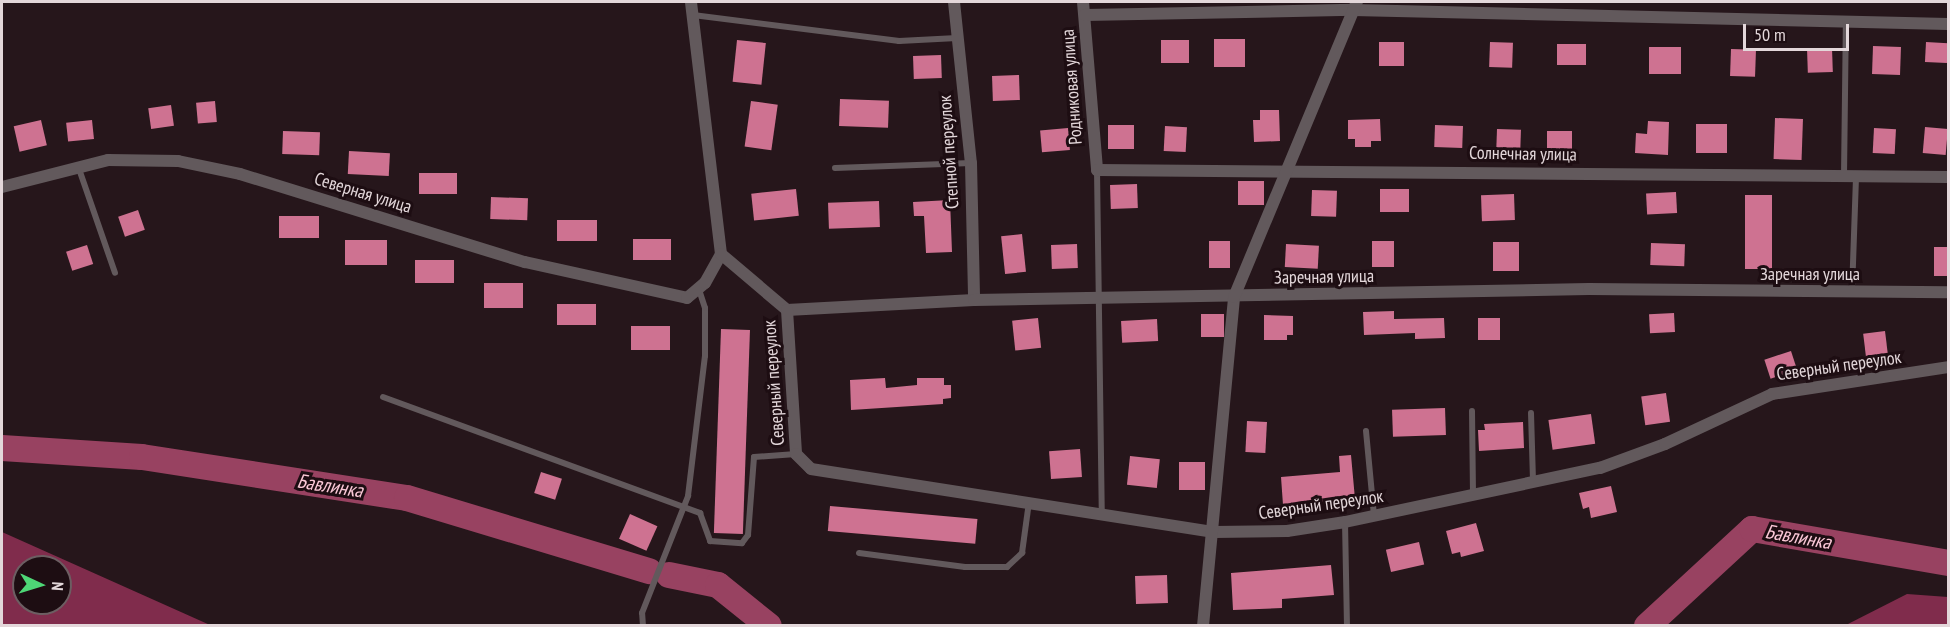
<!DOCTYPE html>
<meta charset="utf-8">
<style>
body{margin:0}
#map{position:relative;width:1950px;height:627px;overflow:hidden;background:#26161b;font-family:"PT Sans Narrow",sans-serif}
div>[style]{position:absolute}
.forest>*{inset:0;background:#802c4c}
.river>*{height:26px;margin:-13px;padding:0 13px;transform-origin:13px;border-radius:13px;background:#984261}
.building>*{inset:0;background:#ce7291;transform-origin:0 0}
.service>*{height:6px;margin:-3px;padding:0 3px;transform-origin:3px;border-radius:3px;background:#62595c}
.minor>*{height:12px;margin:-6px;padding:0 6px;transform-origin:6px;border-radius:6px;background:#62595c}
span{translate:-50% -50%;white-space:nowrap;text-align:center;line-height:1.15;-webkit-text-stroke:6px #1d0d12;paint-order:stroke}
.street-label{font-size:18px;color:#e3d7da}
.water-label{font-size:20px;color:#fbc8d7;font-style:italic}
.frame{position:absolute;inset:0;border:3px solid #e3d7da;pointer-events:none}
.north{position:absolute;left:12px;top:555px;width:60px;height:60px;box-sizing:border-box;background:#1d0d12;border:2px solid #6c5e62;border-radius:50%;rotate:94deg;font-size:16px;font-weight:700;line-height:24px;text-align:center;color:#e3d7da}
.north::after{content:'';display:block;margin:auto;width:21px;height:27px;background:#4ed676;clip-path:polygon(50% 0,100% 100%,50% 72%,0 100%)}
.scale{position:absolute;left:1743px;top:24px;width:106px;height:27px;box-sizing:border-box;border:3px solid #e3d7da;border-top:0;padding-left:8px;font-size:18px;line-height:21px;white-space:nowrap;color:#e3d7da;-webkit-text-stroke:4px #1d0d12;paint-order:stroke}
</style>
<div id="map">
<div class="forest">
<div style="clip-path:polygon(evenodd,2px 532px,210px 625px,2px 625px,2px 532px,24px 567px,60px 567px,60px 603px,24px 603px,24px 567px)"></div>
<div style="clip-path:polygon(1907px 594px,1948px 597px,1948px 625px,1846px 625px)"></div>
</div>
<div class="river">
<div style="left:2px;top:448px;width:140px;rotate:3.7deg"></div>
<div style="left:142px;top:457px;width:268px;rotate:8.8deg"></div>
<div style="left:407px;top:498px;width:253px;rotate:16.8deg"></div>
<div style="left:669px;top:575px;width:50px;rotate:11.5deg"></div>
<div style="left:718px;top:585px;width:65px;rotate:38.8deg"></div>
<div style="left:1647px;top:626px;width:143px;rotate:-42.7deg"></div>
<div style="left:1752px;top:529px;width:199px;rotate:9.8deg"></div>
</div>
<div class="building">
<div style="left:1245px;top:39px;width:28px;height:31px;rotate:90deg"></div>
<div style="left:737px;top:40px;width:29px;height:42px;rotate:6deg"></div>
<div style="left:1161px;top:40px;width:28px;height:23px"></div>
<div style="left:1379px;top:42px;width:25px;height:24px"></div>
<div style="left:1490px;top:42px;width:23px;height:25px;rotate:2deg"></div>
<div style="left:1926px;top:42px;width:22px;height:20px;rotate:3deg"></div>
<div style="left:1557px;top:44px;width:29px;height:21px"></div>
<div style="left:1873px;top:46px;width:28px;height:28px;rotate:2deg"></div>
<div style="left:1649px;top:47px;width:32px;height:27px"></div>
<div style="left:1832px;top:48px;width:24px;height:25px;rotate:88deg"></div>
<div style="left:1731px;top:49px;width:25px;height:27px;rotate:2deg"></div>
<div style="left:941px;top:55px;width:23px;height:28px;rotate:88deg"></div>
<div style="left:1019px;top:75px;width:25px;height:27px;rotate:88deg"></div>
<div style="left:840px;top:99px;width:49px;height:27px;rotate:2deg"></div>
<div style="left:215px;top:101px;width:21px;height:19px;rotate:85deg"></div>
<div style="left:751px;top:101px;width:27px;height:46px;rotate:8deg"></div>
<div style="left:171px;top:105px;width:21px;height:23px;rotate:82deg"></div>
<div style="clip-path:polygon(1260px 110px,1279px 110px,1280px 141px,1254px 142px,1253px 120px,1260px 120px)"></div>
<div style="left:1775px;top:118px;width:28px;height:41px;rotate:2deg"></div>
<div style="clip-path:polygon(1380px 119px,1381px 141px,1371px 141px,1371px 147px,1355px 147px,1355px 139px,1348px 139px,1348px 120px)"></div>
<div style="left:41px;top:120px;width:26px;height:28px;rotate:77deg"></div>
<div style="left:92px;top:120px;width:19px;height:26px;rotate:84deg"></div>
<div style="clip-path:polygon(1648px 121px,1669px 122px,1668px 155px,1635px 153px,1636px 133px,1647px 134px)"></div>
<div style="left:1696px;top:124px;width:31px;height:29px"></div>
<div style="left:1108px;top:125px;width:26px;height:24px"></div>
<div style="left:1435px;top:125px;width:28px;height:22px;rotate:2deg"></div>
<div style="left:1165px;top:126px;width:22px;height:25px;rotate:3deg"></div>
<div style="left:1925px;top:127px;width:23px;height:26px;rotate:5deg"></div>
<div style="left:1068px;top:128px;width:22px;height:28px;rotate:85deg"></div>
<div style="left:1874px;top:128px;width:22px;height:25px;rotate:3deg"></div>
<div style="left:1497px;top:129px;width:24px;height:22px;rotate:2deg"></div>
<div style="left:283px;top:131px;width:37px;height:23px;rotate:2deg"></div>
<div style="left:1547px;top:131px;width:25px;height:25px"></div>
<div style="left:349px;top:151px;width:41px;height:23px;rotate:3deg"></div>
<div style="left:419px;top:173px;width:38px;height:21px"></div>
<div style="left:1238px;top:181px;width:26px;height:24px"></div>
<div style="left:1137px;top:184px;width:24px;height:27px;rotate:88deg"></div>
<div style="left:796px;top:189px;width:27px;height:45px;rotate:84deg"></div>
<div style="left:1380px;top:189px;width:29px;height:23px"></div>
<div style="left:1312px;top:190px;width:25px;height:26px;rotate:2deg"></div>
<div style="left:1676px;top:192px;width:21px;height:30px;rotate:87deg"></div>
<div style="left:1514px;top:194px;width:26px;height:33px;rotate:88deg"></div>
<div style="left:1745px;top:195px;width:27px;height:74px"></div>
<div style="left:491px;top:197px;width:37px;height:22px;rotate:2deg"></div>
<div style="clip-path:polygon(950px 200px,952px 252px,926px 253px,924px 216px,914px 216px,913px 202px)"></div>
<div style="left:879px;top:201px;width:26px;height:51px;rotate:88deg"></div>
<div style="left:138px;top:210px;width:21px;height:21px;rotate:71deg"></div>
<div style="left:279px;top:216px;width:40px;height:22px"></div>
<div style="left:597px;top:220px;width:21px;height:40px;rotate:90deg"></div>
<div style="left:1022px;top:234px;width:38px;height:21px;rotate:84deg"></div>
<div style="left:633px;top:239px;width:38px;height:21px"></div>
<div style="left:345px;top:240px;width:42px;height:25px"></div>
<div style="left:1209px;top:241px;width:21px;height:27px"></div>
<div style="left:1372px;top:241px;width:22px;height:26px"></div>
<div style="left:1493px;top:242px;width:26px;height:29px"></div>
<div style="left:1651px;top:243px;width:34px;height:22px;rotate:2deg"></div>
<div style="left:1077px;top:244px;width:24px;height:26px;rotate:88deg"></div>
<div style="left:1286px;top:244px;width:33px;height:23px;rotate:3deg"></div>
<div style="left:87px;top:245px;width:20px;height:22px;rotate:72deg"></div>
<div style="left:1934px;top:247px;width:14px;height:29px"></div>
<div style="left:415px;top:260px;width:39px;height:23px"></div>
<div style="left:484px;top:283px;width:39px;height:25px"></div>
<div style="left:557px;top:304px;width:39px;height:21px"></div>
<div style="clip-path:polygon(1394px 311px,1394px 319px,1444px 318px,1445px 338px,1415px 339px,1415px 333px,1364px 335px,1363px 312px)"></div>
<div style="left:1674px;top:313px;width:19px;height:25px;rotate:87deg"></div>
<div style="left:1201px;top:314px;width:23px;height:23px"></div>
<div style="clip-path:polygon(1264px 315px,1293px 316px,1293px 335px,1287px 335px,1287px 340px,1264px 340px)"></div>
<div style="left:1038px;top:318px;width:30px;height:26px;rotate:84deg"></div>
<div style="left:1478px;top:318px;width:22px;height:22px"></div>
<div style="left:1157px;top:319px;width:22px;height:36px;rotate:87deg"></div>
<div style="left:631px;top:326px;width:39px;height:24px"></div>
<div style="left:721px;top:329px;width:29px;height:204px;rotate:2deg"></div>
<div style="left:1885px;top:331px;width:33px;height:22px;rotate:83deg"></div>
<div style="left:1791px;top:351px;width:20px;height:28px;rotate:72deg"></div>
<div style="clip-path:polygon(885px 378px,886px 388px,917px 385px,917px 378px,944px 378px,944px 385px,951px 385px,951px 398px,943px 399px,943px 404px,851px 410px,850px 380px)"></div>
<div style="left:1666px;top:393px;width:29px;height:25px;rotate:82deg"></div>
<div style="left:1445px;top:408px;width:27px;height:53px;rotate:88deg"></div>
<div style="left:1591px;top:414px;width:30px;height:43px;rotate:82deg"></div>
<div style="left:1247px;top:421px;width:20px;height:31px;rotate:3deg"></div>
<div style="clip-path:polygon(1523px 422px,1524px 448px,1479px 451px,1478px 430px,1485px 430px,1484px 424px)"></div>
<div style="left:1080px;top:449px;width:28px;height:31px;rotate:86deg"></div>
<div style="clip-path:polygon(1351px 455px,1355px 499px,1283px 505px,1281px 477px,1340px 472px,1339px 456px)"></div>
<div style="left:1130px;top:456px;width:30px;height:29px;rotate:6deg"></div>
<div style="left:1205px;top:462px;width:28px;height:26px;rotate:90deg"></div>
<div style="left:541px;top:472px;width:22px;height:22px;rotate:18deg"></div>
<div style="clip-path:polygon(1611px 486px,1617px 512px,1591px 518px,1589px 507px,1583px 509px,1579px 493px)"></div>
<div style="left:830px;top:506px;width:148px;height:25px;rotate:5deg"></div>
<div style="left:630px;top:514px;width:30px;height:27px;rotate:24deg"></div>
<div style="clip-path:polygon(1476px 523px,1484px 551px,1461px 557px,1460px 552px,1452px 554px,1446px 531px)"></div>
<div style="left:1419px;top:542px;width:23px;height:34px;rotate:77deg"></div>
<div style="clip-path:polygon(1331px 565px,1334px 595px,1282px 599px,1282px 608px,1233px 610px,1231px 573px)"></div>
<div style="left:1167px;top:575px;width:28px;height:32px;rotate:88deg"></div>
</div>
<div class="service">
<div style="left:693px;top:15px;width:208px;rotate:7.2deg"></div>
<div style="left:899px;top:41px;width:58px;rotate:-3deg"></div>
<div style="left:78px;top:166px;width:113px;rotate:70.9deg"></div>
<div style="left:835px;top:168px;width:136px;rotate:-2.1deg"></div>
<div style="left:1097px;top:170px;width:343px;rotate:89.2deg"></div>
<div style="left:1844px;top:176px;width:153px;rotate:-89.3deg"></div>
<div style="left:1852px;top:292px;width:115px;rotate:-88deg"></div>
<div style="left:383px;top:397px;width:338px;rotate:20.1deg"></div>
<div style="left:700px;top:513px;width:30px;rotate:70deg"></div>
<div style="left:710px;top:541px;width:32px;rotate:4deg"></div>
<div style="left:742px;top:543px;width:10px;rotate:-53deg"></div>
<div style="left:748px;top:535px;width:78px;rotate:-85.6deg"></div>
<div style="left:754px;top:457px;width:42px;rotate:-4.1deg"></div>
<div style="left:1472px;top:411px;width:84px;rotate:89.3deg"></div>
<div style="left:1531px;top:413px;width:69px;rotate:88.3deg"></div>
<div style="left:1366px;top:431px;width:85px;rotate:84.6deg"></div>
<div style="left:1345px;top:522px;width:104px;rotate:88.9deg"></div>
<div style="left:859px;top:553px;width:107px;rotate:7.5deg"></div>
<div style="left:965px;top:567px;width:42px"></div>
<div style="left:1007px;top:567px;width:21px;rotate:-43deg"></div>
<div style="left:1022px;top:553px;width:51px;rotate:-82.2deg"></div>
<div style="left:643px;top:626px;width:13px;rotate:-94deg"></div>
<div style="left:642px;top:613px;width:126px;rotate:-68.5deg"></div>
<div style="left:688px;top:496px;width:141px;rotate:-83.1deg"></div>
<div style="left:705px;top:356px;width:48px;rotate:-90deg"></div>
<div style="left:705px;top:308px;width:20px;rotate:-108deg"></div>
</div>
<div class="minor">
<div style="left:954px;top:2px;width:162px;rotate:84deg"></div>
<div style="left:971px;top:163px;width:137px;rotate:88.7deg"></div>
<div style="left:1083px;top:2px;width:169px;rotate:85.2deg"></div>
<div style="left:1097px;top:170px;width:851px;rotate:0.47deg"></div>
<div style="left:1085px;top:15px;width:268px;rotate:-1.1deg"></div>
<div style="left:1353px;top:10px;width:595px;rotate:1.35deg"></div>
<div style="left:2px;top:187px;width:109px;rotate:-14.3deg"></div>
<div style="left:108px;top:160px;width:70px;rotate:0.8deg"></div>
<div style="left:178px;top:161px;width:63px;rotate:11.8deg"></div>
<div style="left:240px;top:174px;width:298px;rotate:17.2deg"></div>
<div style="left:525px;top:262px;width:166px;rotate:12.5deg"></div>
<div style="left:687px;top:298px;width:23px;rotate:-40deg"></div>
<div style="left:705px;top:283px;width:33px;rotate:-61deg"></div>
<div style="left:721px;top:254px;width:254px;rotate:-96.8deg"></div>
<div style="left:721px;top:254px;width:87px;rotate:40.3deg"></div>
<div style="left:787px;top:310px;width:187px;rotate:-3.1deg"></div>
<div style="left:974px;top:300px;width:615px;rotate:-1.02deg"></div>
<div style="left:1589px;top:289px;width:359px;rotate:0.5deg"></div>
<div style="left:787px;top:310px;width:144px;rotate:86.4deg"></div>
<div style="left:796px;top:454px;width:21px;rotate:45deg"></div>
<div style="left:811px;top:469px;width:408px;rotate:8.9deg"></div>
<div style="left:1214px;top:532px;width:73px;rotate:-0.8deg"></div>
<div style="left:1287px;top:531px;width:59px;rotate:-8.8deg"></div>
<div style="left:1345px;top:522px;width:261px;rotate:-12deg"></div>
<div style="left:1600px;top:468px;width:69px;rotate:-20.3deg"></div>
<div style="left:1665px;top:444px;width:118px;rotate:-25deg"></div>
<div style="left:1772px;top:394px;width:178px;rotate:-8.7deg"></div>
<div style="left:1203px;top:626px;width:330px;rotate:-84.6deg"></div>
<div style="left:1234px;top:297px;width:320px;rotate:-67.4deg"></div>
</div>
<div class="street-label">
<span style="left:1072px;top:87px;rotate:-94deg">Родниковая улица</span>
<span style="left:949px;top:152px;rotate:-94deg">Степной переулок</span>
<span style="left:1523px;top:154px;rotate:1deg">Солнечная улица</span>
<span style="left:363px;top:193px;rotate:17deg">Северная улица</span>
<span style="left:1810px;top:274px">Заречная улица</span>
<span style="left:1324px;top:277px;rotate:-1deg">Заречная улица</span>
<span style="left:1839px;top:366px;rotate:-8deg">Северный переулок</span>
<span style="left:774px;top:383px;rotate:-94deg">Северный переулок</span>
<span style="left:1321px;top:505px;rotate:-8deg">Северный переулок</span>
</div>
<div class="water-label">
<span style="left:330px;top:486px;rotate:9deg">Бавлинка</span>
<span style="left:1798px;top:537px;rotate:10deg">Бавлинка</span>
</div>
<div class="frame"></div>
<div class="north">N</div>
<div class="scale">50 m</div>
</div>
